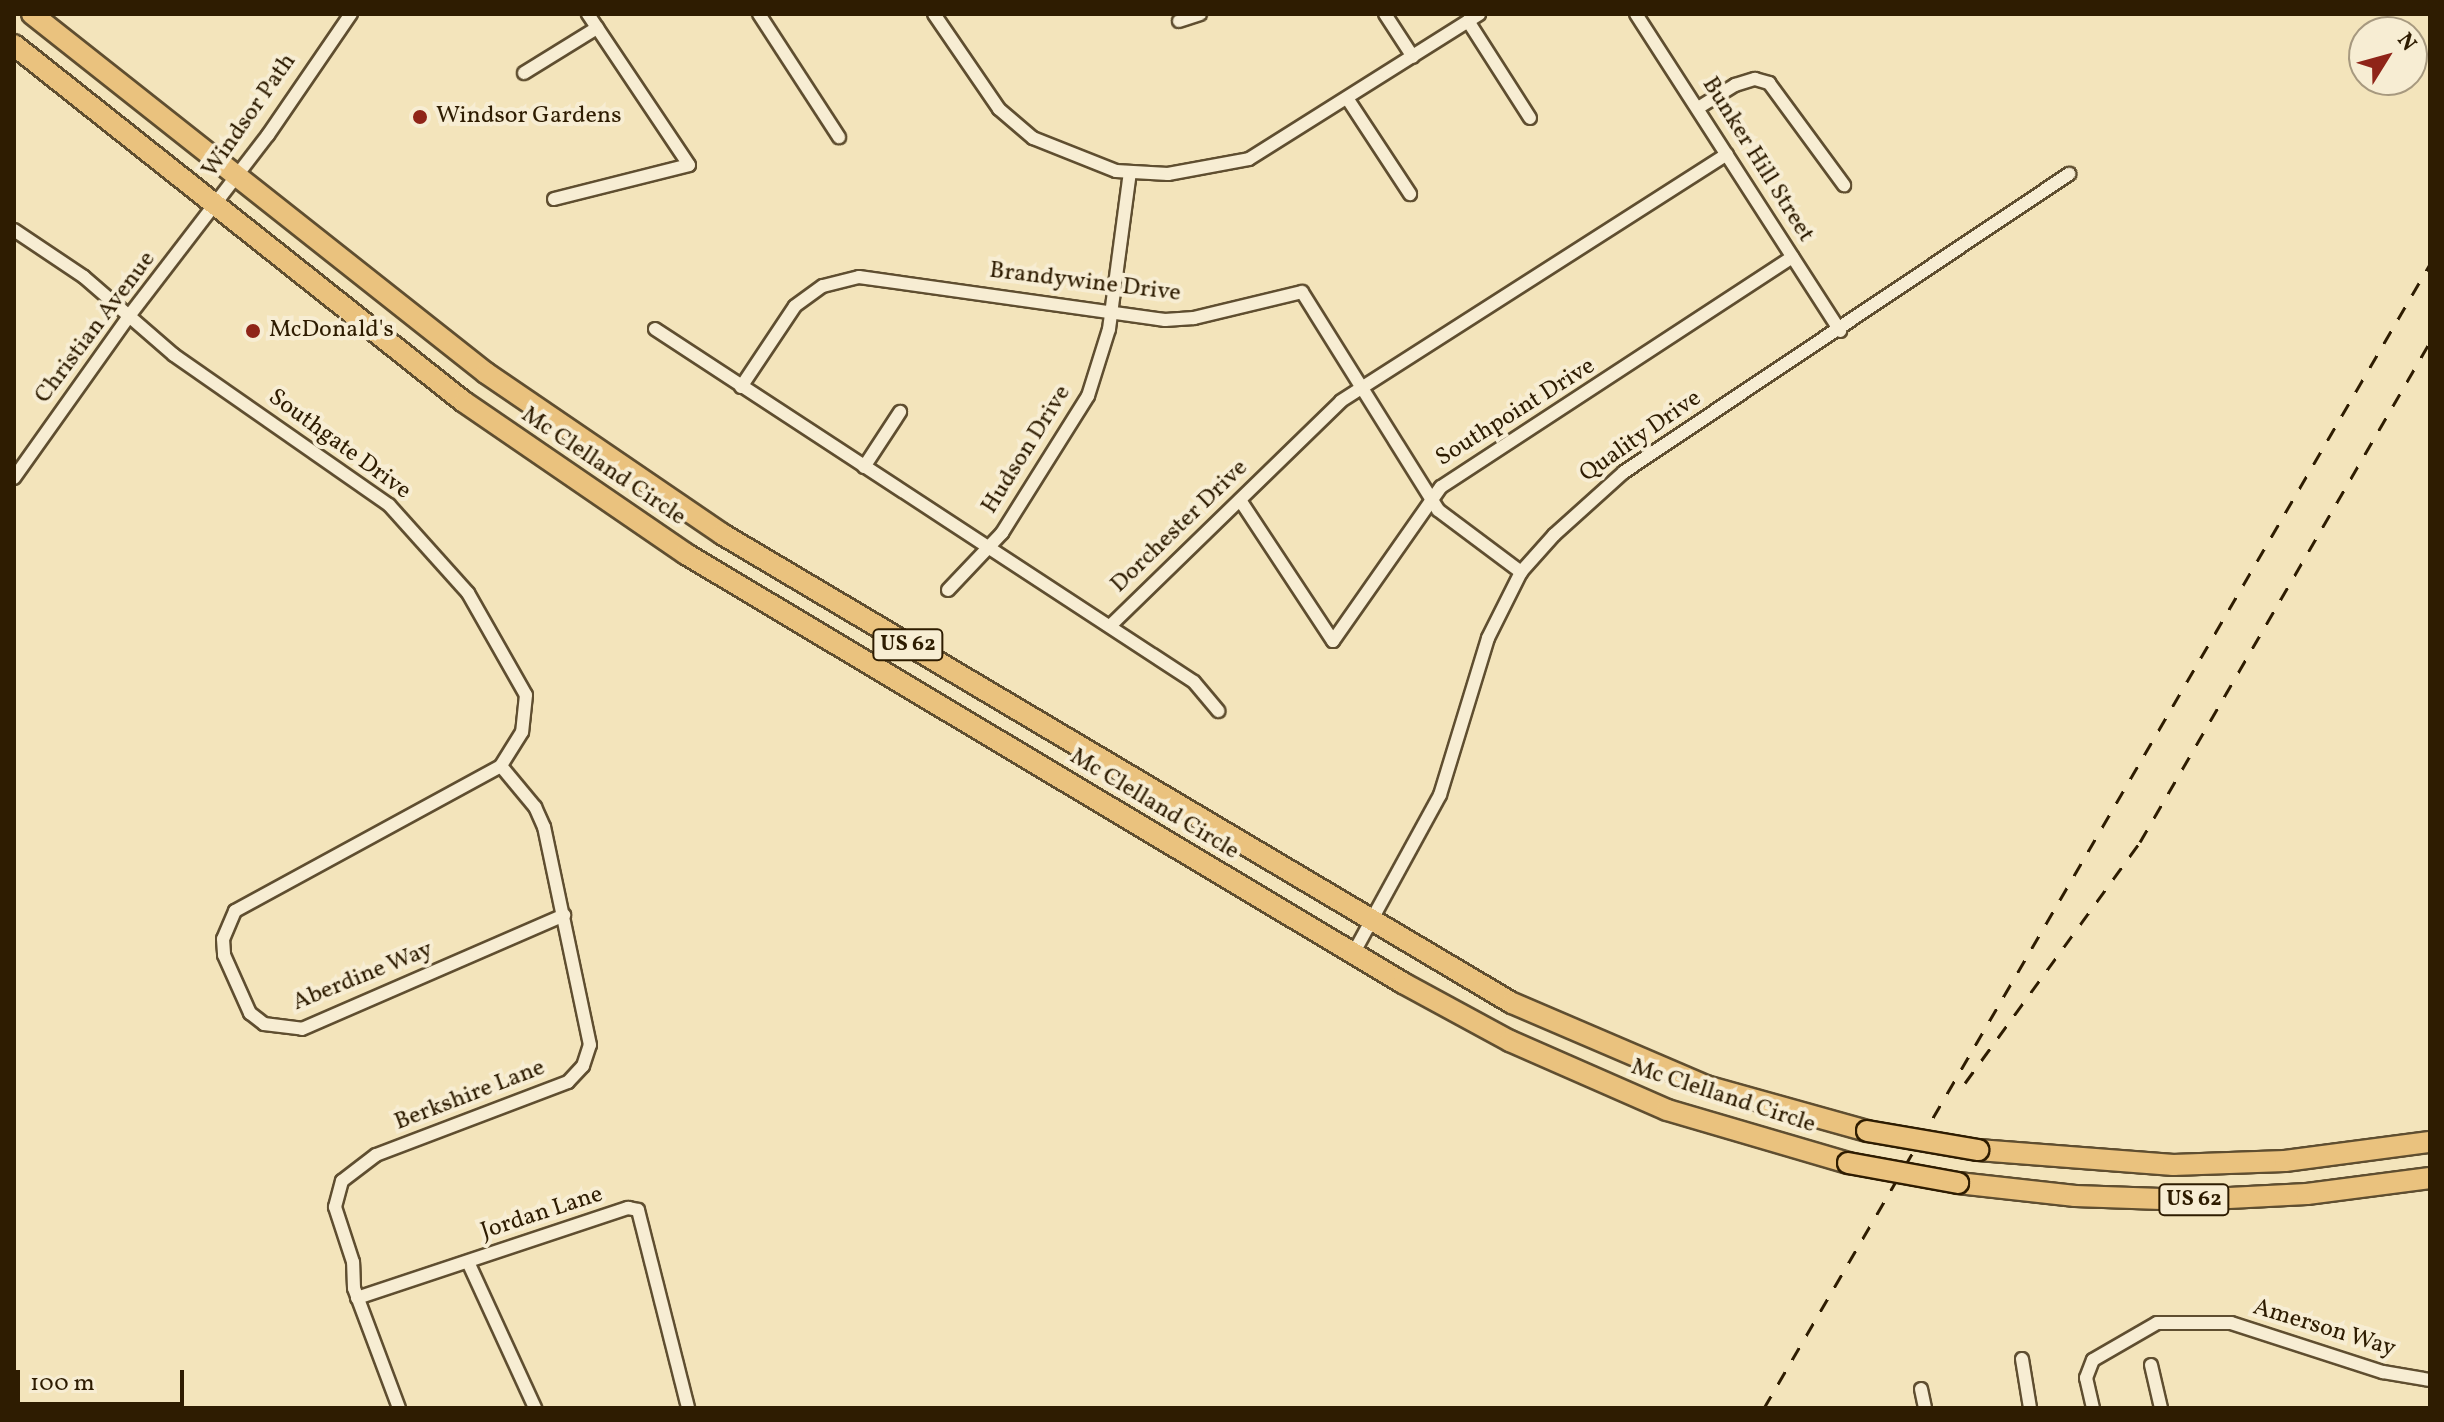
<!DOCTYPE html>
<style>
body{margin:0}
#map{position:relative;width:2444px;height:1422px;overflow:hidden;background:#f3e4bb;font-family:Vollkorn,serif}
div>[style]{position:absolute}
.roads{filter:drop-shadow(2px 0 #5f4e30) drop-shadow(-2px 0 #5f4e30) drop-shadow(0 2px #5f4e30) drop-shadow(0 -2px #5f4e30)}
.minor>*{height:12px;margin:-6px;padding:0 6px;transform-origin:6px;border-radius:6px;background:#f7edd3}
.trunk>*{height:20px;margin:-10px;padding:0 10px;transform-origin:10px;border-radius:10px;background:#eac27e}
.rail>*{height:3px;margin-top:-1.5px;transform-origin:0;background:repeating-linear-gradient(90deg,#2e1c01 0 14px,transparent 0 28px)}
.bridges{filter:drop-shadow(2px 0 #2e1c01) drop-shadow(-2px 0 #2e1c01) drop-shadow(0 2px #2e1c01) drop-shadow(0 -2px #2e1c01)}
.trunk-bridge>*{height:20px;margin:-10px;padding:0 10px;transform-origin:10px;border-radius:10px;background:#eac27e}
.dots>*{width:22px;height:22px;translate:-50% -50%;box-sizing:border-box;border:4px solid #f7edd3;border-radius:50%}
span{translate:-50% -50%;white-space:nowrap;text-align:center;line-height:1.15;-webkit-text-stroke:8px #f7edd3;paint-order:stroke}
.shield-label span{padding:2px 6px;background:#f7edd3;border:2px solid;border-radius:6px;-webkit-text-stroke-width:0}
.shield-label{font-size:22px;color:#2e1c01;font-weight:700}
.street-label{font-size:24px;color:#2e1c01}
.poi-label{font-size:24px;color:#2e1c01}
.left{translate:0 -50%;text-align:left}
.frame{position:absolute;inset:0;border:16px solid #2e1c01;pointer-events:none}
.north{position:absolute;left:2348px;top:16px;width:80px;height:80px;box-sizing:border-box;background:#f7edd3;border:2px solid #a7997f;border-radius:50%;rotate:53deg;font-size:22px;font-weight:700;line-height:32px;text-align:center;color:#2e1c01}
.north::after{content:'';display:block;margin:auto;width:28px;height:36px;background:#8f2418;clip-path:polygon(50% 0,100% 100%,50% 72%,0 100%)}
.scale{position:absolute;left:16px;top:1370px;width:168px;height:36px;box-sizing:border-box;border:4px solid #2e1c01;border-top:0;padding-left:10px;font-size:24px;line-height:28px;white-space:nowrap;color:#2e1c01;-webkit-text-stroke:6px #f7edd3;paint-order:stroke}
</style>
<div id="map">
<div class="roads">
<div class="minor">
<div style="left:759px;top:14px;width:147px;rotate:57deg"></div>
<div style="left:934px;top:14px;width:115px;rotate:55.6deg"></div>
<div style="left:999px;top:109px;width:45px;rotate:40.5deg"></div>
<div style="left:1033px;top:138px;width:89px;rotate:21.7deg"></div>
<div style="left:1116px;top:171px;width:52px;rotate:3.3deg"></div>
<div style="left:1168px;top:174px;width:82px;rotate:-10.5deg"></div>
<div style="left:1249px;top:159px;width:272px;rotate:-32.2deg"></div>
<div style="left:1385px;top:14px;width:51px;rotate:56.9deg"></div>
<div style="left:1636px;top:14px;width:377px;rotate:57.2deg"></div>
<div style="left:1179px;top:21px;width:22px;rotate:-18deg"></div>
<div style="left:1468px;top:21px;width:115px;rotate:57.4deg"></div>
<div style="left:524px;top:73px;width:86px;rotate:-31.7deg"></div>
<div style="left:1347px;top:98px;width:115px;rotate:56.7deg"></div>
<div style="left:1698px;top:108px;width:44px;rotate:-31.9deg"></div>
<div style="left:1735px;top:85px;width:21px;rotate:-17deg"></div>
<div style="left:1755px;top:79px;width:15px;rotate:16deg"></div>
<div style="left:1769px;top:83px;width:127px;rotate:53.7deg"></div>
<div style="left:554px;top:199px;width:139px;rotate:-14.1deg"></div>
<div style="left:689px;top:165px;width:182px;rotate:-123.8deg"></div>
<div style="left:14px;top:230px;width:84px;rotate:33.9deg"></div>
<div style="left:84px;top:277px;width:119px;rotate:40.9deg"></div>
<div style="left:174px;top:355px;width:262px;rotate:34.9deg"></div>
<div style="left:389px;top:505px;width:118px;rotate:48.1deg"></div>
<div style="left:468px;top:593px;width:117px;rotate:60.4deg"></div>
<div style="left:526px;top:695px;width:37px;rotate:96deg"></div>
<div style="left:522px;top:732px;width:40px;rotate:122deg"></div>
<div style="left:501px;top:766px;width:303px;rotate:151.4deg"></div>
<div style="left:235px;top:911px;width:30px;rotate:113deg"></div>
<div style="left:223px;top:939px;width:16px;rotate:86deg"></div>
<div style="left:224px;top:955px;width:64px;rotate:65.9deg"></div>
<div style="left:250px;top:1013px;width:18px;rotate:38deg"></div>
<div style="left:264px;top:1024px;width:38px;rotate:7deg"></div>
<div style="left:302px;top:1029px;width:286px;rotate:-23.5deg"></div>
<div style="left:655px;top:329px;width:644px;rotate:33.22deg"></div>
<div style="left:1194px;top:682px;width:38px;rotate:50deg"></div>
<div style="left:741px;top:387px;width:97px;rotate:-56.3deg"></div>
<div style="left:795px;top:306px;width:34px;rotate:-36deg"></div>
<div style="left:823px;top:286px;width:37px;rotate:-14deg"></div>
<div style="left:859px;top:277px;width:309px;rotate:8deg"></div>
<div style="left:1165px;top:320px;width:29px;rotate:-4deg"></div>
<div style="left:1194px;top:318px;width:111px;rotate:-13.5deg"></div>
<div style="left:1302px;top:292px;width:257px;rotate:58deg"></div>
<div style="left:1438px;top:510px;width:104px;rotate:36.8deg"></div>
<div style="left:864px;top:467px;width:66px;rotate:-56.8deg"></div>
<div style="left:14px;top:478px;width:199px;rotate:-54.6deg"></div>
<div style="left:129px;top:316px;width:228px;rotate:-52.5deg"></div>
<div style="left:268px;top:135px;width:147px;rotate:-55.6deg"></div>
<div style="left:1240px;top:500px;width:169px;rotate:56.6deg"></div>
<div style="left:1333px;top:641px;width:188px;rotate:-55deg"></div>
<div style="left:1441px;top:487px;width:420px;rotate:-33.2deg"></div>
<div style="left:948px;top:590px;width:79px;rotate:-46.5deg"></div>
<div style="left:1002px;top:533px;width:162px;rotate:-57.9deg"></div>
<div style="left:1088px;top:396px;width:70px;rotate:-72.6deg"></div>
<div style="left:1109px;top:329px;width:158px;rotate:-82.4deg"></div>
<div style="left:1110px;top:626px;width:322px;rotate:-44.2deg"></div>
<div style="left:1341px;top:401px;width:458px;rotate:-32.6deg"></div>
<div style="left:1353px;top:954px;width:181px;rotate:-61.3deg"></div>
<div style="left:1440px;top:795px;width:164px;rotate:-73deg"></div>
<div style="left:1488px;top:638px;width:74px;rotate:-63.4deg"></div>
<div style="left:1521px;top:572px;width:50px;rotate:-48.3deg"></div>
<div style="left:1554px;top:535px;width:94px;rotate:-42deg"></div>
<div style="left:1624px;top:472px;width:536px;rotate:-33.81deg"></div>
<div style="left:468px;top:1262px;width:161px;rotate:65.3deg"></div>
<div style="left:357px;top:1298px;width:286px;rotate:-18.4deg"></div>
<div style="left:628px;top:1208px;width:10px;rotate:11deg"></div>
<div style="left:638px;top:1210px;width:204px;rotate:75.8deg"></div>
<div style="left:2022px;top:1359px;width:50px;rotate:80.7deg"></div>
<div style="left:2151px;top:1365px;width:44px;rotate:76.9deg"></div>
<div style="left:1921px;top:1389px;width:19px;rotate:78deg"></div>
<div style="left:399px;top:1408px;width:128px;rotate:-110.6deg"></div>
<div style="left:354px;top:1288px;width:26px;rotate:-92deg"></div>
<div style="left:353px;top:1262px;width:58px;rotate:-108.1deg"></div>
<div style="left:335px;top:1207px;width:27px;rotate:-75deg"></div>
<div style="left:342px;top:1181px;width:43px;rotate:-37.4deg"></div>
<div style="left:376px;top:1155px;width:205px;rotate:-20.8deg"></div>
<div style="left:568px;top:1082px;width:22px;rotate:-47deg"></div>
<div style="left:583px;top:1066px;width:22px;rotate:-72deg"></div>
<div style="left:590px;top:1045px;width:223px;rotate:-101.9deg"></div>
<div style="left:544px;top:827px;width:22px;rotate:-114deg"></div>
<div style="left:535px;top:807px;width:53px;rotate:-129.7deg"></div>
<div style="left:2093px;top:1408px;width:31px;rotate:-103deg"></div>
<div style="left:2086px;top:1378px;width:19px;rotate:-69deg"></div>
<div style="left:2093px;top:1360px;width:74px;rotate:-30deg"></div>
<div style="left:2157px;top:1323px;width:74px"></div>
<div style="left:2231px;top:1323px;width:160px;rotate:17.9deg"></div>
<div style="left:2383px;top:1372px;width:48px;rotate:9.7deg"></div>
</div>
<div class="trunk">
<div style="left:32px;top:14px;width:579px;rotate:38.34deg"></div>
<div style="left:486px;top:373px;width:286px;rotate:34.3deg"></div>
<div style="left:722px;top:534px;width:919px;rotate:30.7deg"></div>
<div style="left:1512px;top:1003px;width:211px;rotate:23.2deg"></div>
<div style="left:1706px;top:1086px;width:167px;rotate:15.6deg"></div>
<div style="left:14px;top:45px;width:574px;rotate:38.43deg"></div>
<div style="left:464px;top:402px;width:269px;rotate:34.4deg"></div>
<div style="left:686px;top:554px;width:836px;rotate:30.89deg"></div>
<div style="left:1403px;top:983px;width:122px;rotate:28.5deg"></div>
<div style="left:1510px;top:1041px;width:171px;rotate:23.7deg"></div>
<div style="left:1667px;top:1110px;width:189px;rotate:16.3deg"></div>
<div style="left:1978px;top:1150px;width:196px;rotate:4.4deg"></div>
<div style="left:2173px;top:1165px;width:112px;rotate:-2deg"></div>
<div style="left:2285px;top:1161px;width:146px;rotate:-7.5deg"></div>
<div style="left:1958px;top:1183px;width:118px;rotate:6.3deg"></div>
<div style="left:2075px;top:1196px;width:115px;rotate:2deg"></div>
<div style="left:2190px;top:1200px;width:117px;rotate:-2.9deg"></div>
<div style="left:2307px;top:1194px;width:124px;rotate:-7.4deg"></div>
</div>
</div>
<div class="rail">
<div style="left:1965px;top:1083px;width:298px;rotate:-54deg"></div>
<div style="left:2140px;top:842px;width:578px;rotate:-59.89deg"></div>
<div style="left:1764px;top:1408px;width:1324px;rotate:-59.79deg"></div>
</div>
<div class="bridges">
<div class="trunk-bridge">
<div style="left:1867px;top:1131px;width:113px;rotate:9.7deg"></div>
<div style="left:1848px;top:1163px;width:112px;rotate:10.3deg"></div>
</div>
</div>
<div class="dots">
<div style="left:420px;top:117px;background:#8f2418"></div>
<div style="left:253px;top:331px;background:#8f2418"></div>
</div>
<div class="shield-label">
<span style="left:908px;top:645px">US 62</span>
<span style="left:2194px;top:1200px">US 62</span>
</div>
<div class="street-label">
<span style="left:250px;top:116px;rotate:-55deg">Windsor Path</span>
<span style="left:1757px;top:160px;rotate:58deg">Bunker Hill Street</span>
<span style="left:1085px;top:283px;rotate:7deg">Brandywine Drive</span>
<span style="left:96px;top:328px;rotate:-53deg">Christian Avenue</span>
<span style="left:1516px;top:413px;rotate:-32deg">Southpoint Drive</span>
<span style="left:1641px;top:437px;rotate:-35deg">Quality Drive</span>
<span style="left:339px;top:445px;rotate:36deg">Southgate Drive</span>
<span style="left:1027px;top:450px;rotate:-58deg">Hudson Drive</span>
<span style="left:603px;top:467px;rotate:34deg">Mc Clelland Circle</span>
<span style="left:1180px;top:527px;rotate:-44deg">Dorchester Drive</span>
<span style="left:1154px;top:805px;rotate:31deg">Mc Clelland Circle</span>
<span style="left:363px;top:977px;rotate:-22deg">Aberdine Way</span>
<span style="left:470px;top:1096px;rotate:-21deg">Berkshire Lane</span>
<span style="left:1723px;top:1097px;rotate:18deg">Mc Clelland Circle</span>
<span style="left:542px;top:1214px;rotate:-18deg">Jordan Lane</span>
<span style="left:2324px;top:1329px;rotate:17deg">Amerson Way</span>
</div>
<div class="poi-label">
<span class="left" style="left:436px;top:117px">Windsor Gardens</span>
<span class="left" style="left:269px;top:331px">McDonald's</span>
</div>
<div class="frame"></div>
<div class="north">N</div>
<div class="scale">100 m</div>
</div>
